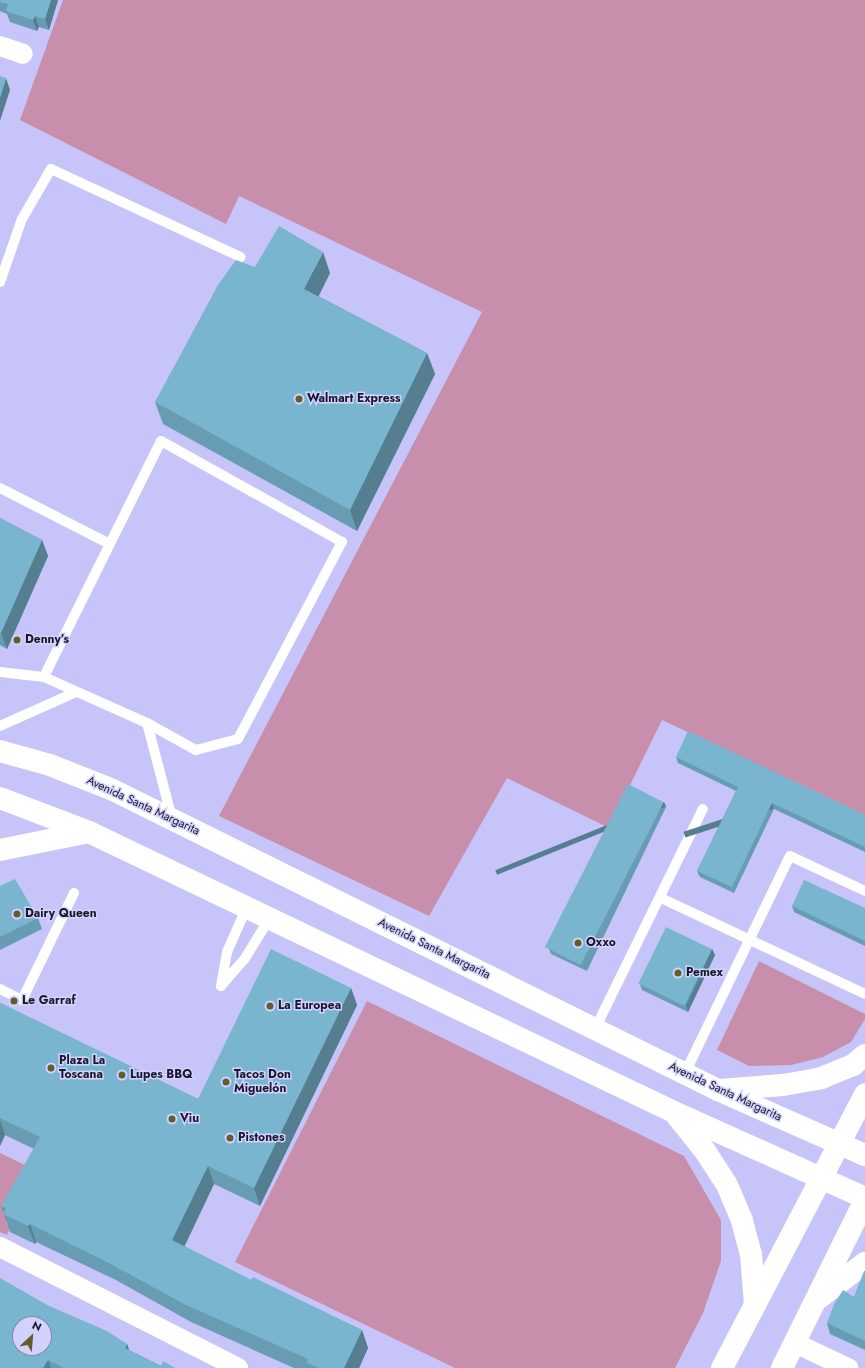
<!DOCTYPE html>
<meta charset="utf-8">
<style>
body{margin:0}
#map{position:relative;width:865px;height:1368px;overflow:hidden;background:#c6c4f8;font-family:Jost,sans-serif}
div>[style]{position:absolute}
.green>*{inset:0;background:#c88fad}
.lane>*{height:10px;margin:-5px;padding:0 5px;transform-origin:5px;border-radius:5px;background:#fff}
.street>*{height:20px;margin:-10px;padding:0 10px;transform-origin:10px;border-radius:10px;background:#fff}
.secondary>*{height:22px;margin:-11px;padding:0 11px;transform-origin:11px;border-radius:11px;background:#fff}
.wall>*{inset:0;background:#689cb2}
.shaded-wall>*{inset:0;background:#557f91;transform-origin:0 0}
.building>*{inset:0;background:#79b5cf;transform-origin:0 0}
.dots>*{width:11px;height:11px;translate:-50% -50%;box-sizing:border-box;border:2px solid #d3d2fd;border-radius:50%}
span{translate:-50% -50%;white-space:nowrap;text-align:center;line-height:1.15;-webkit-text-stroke:3px #d3d2fd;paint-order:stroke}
.poi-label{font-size:12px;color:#19182b;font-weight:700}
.left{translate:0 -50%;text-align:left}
.street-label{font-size:12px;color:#19182b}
.north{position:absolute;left:12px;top:1316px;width:40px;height:40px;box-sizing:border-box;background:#d3d2fd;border:1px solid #8988a9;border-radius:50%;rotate:26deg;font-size:11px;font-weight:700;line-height:16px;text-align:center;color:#19182b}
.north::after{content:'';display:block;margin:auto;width:14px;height:18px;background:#615e2b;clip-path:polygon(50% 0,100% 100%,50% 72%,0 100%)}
</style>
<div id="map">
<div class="green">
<div style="clip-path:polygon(63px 0,865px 0,865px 815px,662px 720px,609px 828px,507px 778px,429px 916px,219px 816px,482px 312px,239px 196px,226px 224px,20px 120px)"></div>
<div style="clip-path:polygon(759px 961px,865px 1014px,865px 1019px,851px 1042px,823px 1057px,791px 1065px,749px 1066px,717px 1050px)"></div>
<div style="clip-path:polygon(367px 1001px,684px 1156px,721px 1220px,721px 1261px,703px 1313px,675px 1368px,455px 1368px,235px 1262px)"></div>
<div style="clip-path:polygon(0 1153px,33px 1169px,6px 1224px,11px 1226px,7px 1235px,0 1232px)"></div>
</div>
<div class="lane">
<div style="left:0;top:282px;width:67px;rotate:-70.8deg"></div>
<div style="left:22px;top:219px;width:58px;rotate:-59.9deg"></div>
<div style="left:51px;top:169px;width:209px;rotate:24.9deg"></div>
<div style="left:0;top:488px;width:121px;rotate:27deg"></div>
<div style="left:0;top:672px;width:44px;rotate:6.5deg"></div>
<div style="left:44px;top:677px;width:113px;rotate:24.1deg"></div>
<div style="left:147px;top:723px;width:56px;rotate:28.9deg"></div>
<div style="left:196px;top:750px;width:43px;rotate:-14.7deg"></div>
<div style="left:238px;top:739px;width:223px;rotate:-62.2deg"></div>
<div style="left:342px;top:542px;width:207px;rotate:-150.8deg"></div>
<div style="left:161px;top:441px;width:263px;rotate:116.4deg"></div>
<div style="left:147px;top:723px;width:98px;rotate:75.3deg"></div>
<div style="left:0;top:726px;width:83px;rotate:-24.1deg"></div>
<div style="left:661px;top:898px;width:225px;rotate:25.2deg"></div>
<div style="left:221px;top:986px;width:35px;rotate:-49deg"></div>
<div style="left:244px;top:960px;width:48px;rotate:-58.6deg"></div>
<div style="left:221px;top:986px;width:35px;rotate:-80deg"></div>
<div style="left:227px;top:952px;width:47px;rotate:-66.2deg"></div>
<div style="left:0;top:989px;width:25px;rotate:27deg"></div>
<div style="left:22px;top:1000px;width:119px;rotate:-64.1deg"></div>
<div style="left:595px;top:1029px;width:245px;rotate:-63.9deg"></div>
<div style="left:685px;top:1073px;width:241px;rotate:-64.2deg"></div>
<div style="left:790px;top:856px;width:83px;rotate:25deg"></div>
</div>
<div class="street">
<div style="left:0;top:46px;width:24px;rotate:19deg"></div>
<div style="left:0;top:1247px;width:267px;rotate:26.9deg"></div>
<div style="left:795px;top:1343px;width:59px;rotate:25.3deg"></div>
</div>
<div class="secondary">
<div style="left:0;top:751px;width:52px;rotate:15.6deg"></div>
<div style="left:50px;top:765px;width:68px;rotate:21.6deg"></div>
<div style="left:113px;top:790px;width:675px;rotate:26.38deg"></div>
<div style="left:718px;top:1090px;width:161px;rotate:23.9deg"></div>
<div style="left:0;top:798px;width:95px;rotate:20.9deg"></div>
<div style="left:89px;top:832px;width:649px;rotate:25.58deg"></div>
<div style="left:674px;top:1112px;width:209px;rotate:24.2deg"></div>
<div style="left:0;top:850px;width:91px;rotate:-11.4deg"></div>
<div style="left:719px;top:1090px;width:64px;rotate:-4.5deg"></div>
<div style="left:783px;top:1085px;width:39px;rotate:-10deg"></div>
<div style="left:821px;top:1078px;width:35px;rotate:-22deg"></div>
<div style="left:853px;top:1065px;width:16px;rotate:-40deg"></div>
<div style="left:677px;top:1116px;width:45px;rotate:51.3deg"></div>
<div style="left:705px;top:1151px;width:40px;rotate:57.1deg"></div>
<div style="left:727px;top:1185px;width:39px;rotate:67deg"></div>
<div style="left:742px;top:1221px;width:34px;rotate:75deg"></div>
<div style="left:751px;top:1254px;width:51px;rotate:85.5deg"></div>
<div style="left:819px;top:1298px;width:58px;rotate:-37.3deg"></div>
<div style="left:722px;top:1368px;width:309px;rotate:-62.4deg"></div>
<div style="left:782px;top:1368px;width:187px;rotate:-63.7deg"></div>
</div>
<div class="wall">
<div style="clip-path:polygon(0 0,58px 0,49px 30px,39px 27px,37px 31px,10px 22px,7px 14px,0 11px)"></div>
<div style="clip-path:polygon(255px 267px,330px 273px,318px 296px,427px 353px,435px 374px,357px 531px,163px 424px,155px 402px)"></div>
<div style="clip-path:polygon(0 518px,42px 540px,48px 556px,7px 649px,0 645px)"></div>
<div style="clip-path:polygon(676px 757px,865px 815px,865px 852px,774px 809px,734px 893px,700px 877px,697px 871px,736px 791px,678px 763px)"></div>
<div style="clip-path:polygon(664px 802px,666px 807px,587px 971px,551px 954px,549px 949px)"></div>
<div style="clip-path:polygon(0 886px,38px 918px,42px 929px,0 950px)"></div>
<div style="clip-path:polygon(792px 906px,865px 908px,865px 946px,794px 912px)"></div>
<div style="clip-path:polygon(712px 949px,715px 955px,688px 1012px,642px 990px,640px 984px)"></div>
<div style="clip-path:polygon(351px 988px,357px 1005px,260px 1206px,214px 1184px,184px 1246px,251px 1280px,362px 1330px,368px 1348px,359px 1368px,294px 1368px,191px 1322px,116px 1280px,36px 1242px,35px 1244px,10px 1232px,1px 1206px,34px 1149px,5px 1135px,0 1146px,0 1003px,198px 1099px)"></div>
<div style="clip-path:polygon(865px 1271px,865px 1350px,830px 1334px,827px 1323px,854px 1297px)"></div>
<div style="clip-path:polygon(49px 1306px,127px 1344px,129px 1350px,161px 1366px,175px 1368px,0 1368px)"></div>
</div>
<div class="shaded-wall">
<div style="clip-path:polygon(51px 0,58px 0,49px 30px,45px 19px)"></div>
<div style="clip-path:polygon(35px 16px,39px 27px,37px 31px,33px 20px)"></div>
<div style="clip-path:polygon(6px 78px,10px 90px,0 121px,0 97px)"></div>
<div style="clip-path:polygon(323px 252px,330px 273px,312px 310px,304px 289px)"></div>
<div style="clip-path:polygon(427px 353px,435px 374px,357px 531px,350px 510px)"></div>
<div style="clip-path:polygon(42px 540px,48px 556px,7px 649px,1px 633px)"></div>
<div style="left:664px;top:802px;width:5px;height:182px;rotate:68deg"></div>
<div style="left:772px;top:803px;width:6px;height:93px;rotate:72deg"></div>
<div style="clip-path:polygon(712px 949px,715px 955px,688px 1012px,686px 1006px)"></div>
<div style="clip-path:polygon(351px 988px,357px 1005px,260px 1206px,254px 1188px)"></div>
<div style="clip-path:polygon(0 1120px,5px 1135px,0 1146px)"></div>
<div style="clip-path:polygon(208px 1166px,214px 1184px,179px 1258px,172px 1240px)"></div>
<div style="clip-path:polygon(30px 1224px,36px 1242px,35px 1244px,28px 1226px)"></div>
<div style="clip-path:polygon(362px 1330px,368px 1348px,359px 1368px,344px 1368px)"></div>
<div style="clip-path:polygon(127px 1344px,131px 1355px,125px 1348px)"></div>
<div style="clip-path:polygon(48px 1360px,51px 1368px,43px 1368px)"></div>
</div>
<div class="building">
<div style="clip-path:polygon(0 0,51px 0,45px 19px,35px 16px,33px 20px,6px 11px,8px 4px,0 2px)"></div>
<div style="clip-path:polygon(0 76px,6px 78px,0 97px)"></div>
<div style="clip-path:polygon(279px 226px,323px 252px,304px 289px,427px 353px,350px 510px,155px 402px,218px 285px,236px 260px,255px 267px)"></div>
<div style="clip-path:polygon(0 518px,42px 540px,1px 633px,0 632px)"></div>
<div style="clip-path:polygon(688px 731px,865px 815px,865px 847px,772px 803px,732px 887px,697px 871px,738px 787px,676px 757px)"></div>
<div style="left:628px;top:784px;width:40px;height:183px;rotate:27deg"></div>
<div style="clip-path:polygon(15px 879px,38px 918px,0 937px,0 886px)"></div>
<div style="clip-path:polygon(804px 880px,865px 908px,865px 941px,792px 906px)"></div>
<div style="left:666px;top:927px;width:51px;height:63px;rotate:26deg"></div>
<div style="clip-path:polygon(271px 949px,351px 988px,254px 1188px,208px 1166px,172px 1240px,251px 1280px,253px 1277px,362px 1330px,344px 1368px,319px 1368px,307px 1363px,308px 1359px,184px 1304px,109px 1263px,30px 1224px,28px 1226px,3px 1214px,6px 1208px,1px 1206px,40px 1137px,0 1118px,0 1003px,198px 1099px)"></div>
<div style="clip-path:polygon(864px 1271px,865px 1271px,865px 1341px,827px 1323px,834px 1304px,843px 1290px,854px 1297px)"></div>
<div style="clip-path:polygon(evenodd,0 1278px,49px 1306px,107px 1331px,127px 1344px,125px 1348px,161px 1366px,163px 1361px,175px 1368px,64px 1368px,48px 1360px,43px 1368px,0 1368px,0 1278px,20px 1324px,44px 1324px,44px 1348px,20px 1348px,20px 1324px)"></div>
</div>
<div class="dots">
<div style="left:299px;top:399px;background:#615e2b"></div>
<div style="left:17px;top:640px;background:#615e2b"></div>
<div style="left:17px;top:914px;background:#615e2b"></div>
<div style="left:578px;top:943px;background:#615e2b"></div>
<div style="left:678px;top:973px;background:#615e2b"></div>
<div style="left:14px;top:1001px;background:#615e2b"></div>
<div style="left:270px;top:1006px;background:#615e2b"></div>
<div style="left:51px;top:1068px;background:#615e2b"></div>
<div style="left:122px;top:1075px;background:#615e2b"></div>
<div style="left:226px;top:1082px;background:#615e2b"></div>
<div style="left:172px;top:1119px;background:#615e2b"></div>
<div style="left:230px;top:1138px;background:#615e2b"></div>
</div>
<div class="poi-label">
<span class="left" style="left:307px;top:399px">Walmart Express</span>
<span class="left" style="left:25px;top:640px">Denny’s</span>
<span class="left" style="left:25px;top:914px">Dairy Queen</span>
<span class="left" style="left:586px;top:943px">Oxxo</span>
<span class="left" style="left:686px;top:973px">Pemex</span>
<span class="left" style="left:22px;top:1001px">Le Garraf</span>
<span class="left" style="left:278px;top:1006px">La Europea</span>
<span class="left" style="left:59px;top:1068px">Plaza La<br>Toscana</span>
<span class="left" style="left:130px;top:1075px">Lupes BBQ</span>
<span class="left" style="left:234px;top:1082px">Tacos Don<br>Miguelón</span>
<span class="left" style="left:180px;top:1119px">Viu</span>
<span class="left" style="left:238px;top:1138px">Pistones</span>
</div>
<div class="street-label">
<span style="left:143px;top:806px;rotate:25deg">Avenida Santa Margarita</span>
<span style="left:434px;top:949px;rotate:26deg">Avenida Santa Margarita</span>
<span style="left:725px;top:1092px;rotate:25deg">Avenida Santa Margarita</span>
</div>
<div class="north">N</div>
</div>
